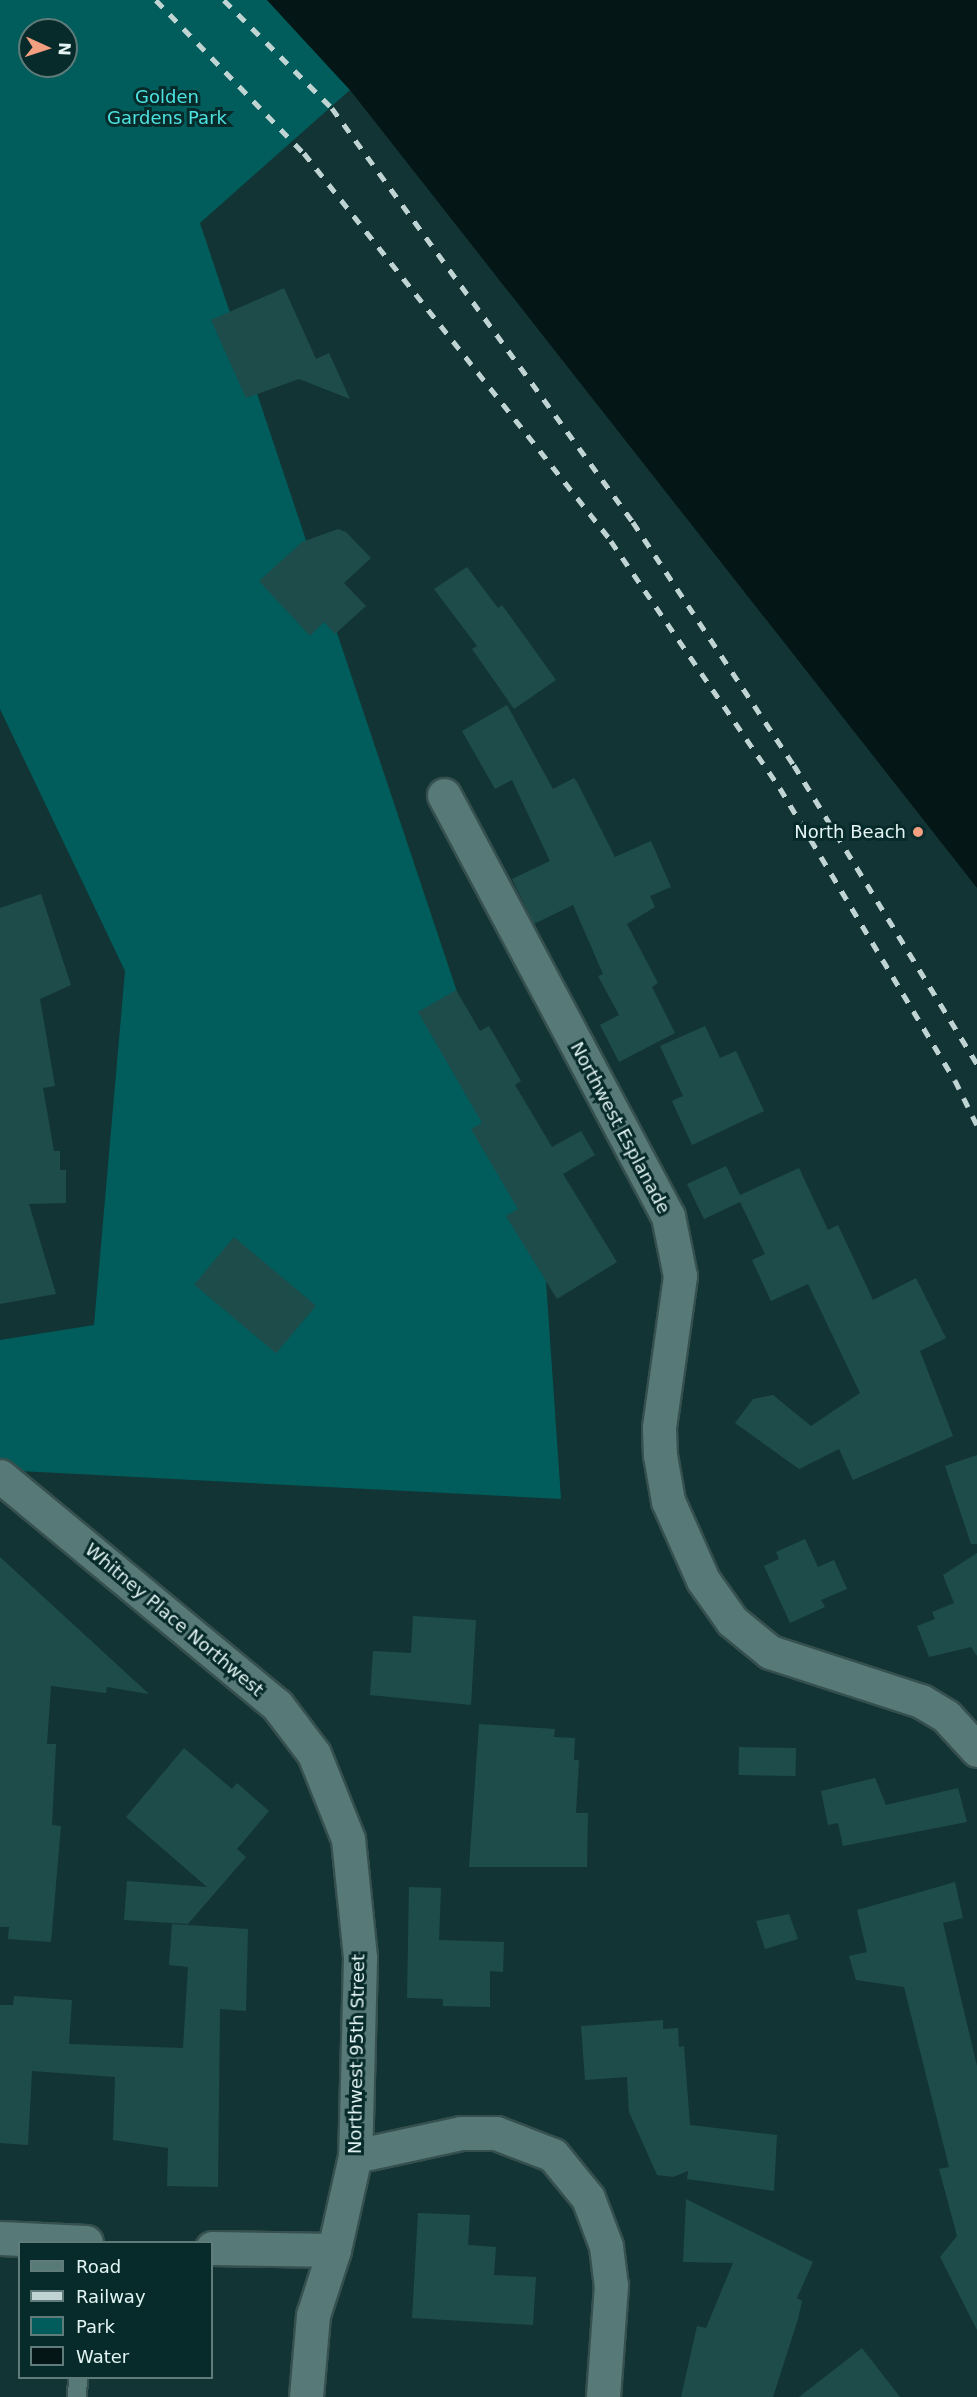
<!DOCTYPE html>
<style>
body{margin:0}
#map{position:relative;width:977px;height:2397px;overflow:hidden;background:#133434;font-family:"DejaVu Sans",sans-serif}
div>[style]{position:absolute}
.green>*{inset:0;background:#005d5c}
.water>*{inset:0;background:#041615}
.building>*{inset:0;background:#1e4c4b;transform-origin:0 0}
.roads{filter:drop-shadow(2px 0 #36504f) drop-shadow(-2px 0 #36504f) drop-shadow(0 2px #36504f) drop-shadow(0 -2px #36504f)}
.service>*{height:18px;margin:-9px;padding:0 9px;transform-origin:9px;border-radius:9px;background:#577978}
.minor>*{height:33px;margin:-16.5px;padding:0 16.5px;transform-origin:16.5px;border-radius:16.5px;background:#577978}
.rail>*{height:4.5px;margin-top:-2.25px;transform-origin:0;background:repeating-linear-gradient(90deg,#c0d4d3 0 10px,transparent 0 20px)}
.dots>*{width:16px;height:16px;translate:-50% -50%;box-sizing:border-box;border:3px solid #072a2a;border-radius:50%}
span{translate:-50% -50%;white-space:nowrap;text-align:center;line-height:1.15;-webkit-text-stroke:6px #072a2a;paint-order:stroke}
.park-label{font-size:18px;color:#4de4e1}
.poi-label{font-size:18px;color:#e2f4f3}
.right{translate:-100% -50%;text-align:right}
.street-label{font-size:18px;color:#e2f4f3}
.legend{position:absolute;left:18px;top:2241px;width:195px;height:138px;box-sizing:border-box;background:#072a2a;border:2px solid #5f7b7a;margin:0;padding:8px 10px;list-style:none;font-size:18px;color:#e2f4f3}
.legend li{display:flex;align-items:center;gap:12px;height:30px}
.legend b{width:30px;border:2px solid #5f7b7a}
.north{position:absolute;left:18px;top:18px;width:60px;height:60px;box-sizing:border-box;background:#072a2a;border:2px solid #5f7b7a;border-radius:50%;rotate:93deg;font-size:16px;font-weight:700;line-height:24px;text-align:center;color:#e2f4f3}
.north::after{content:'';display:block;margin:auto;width:21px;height:27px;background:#f2a07f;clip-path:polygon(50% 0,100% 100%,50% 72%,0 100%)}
</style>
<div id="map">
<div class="green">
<div style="clip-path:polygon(evenodd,0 0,267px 0,350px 90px,200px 223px,544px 1252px,561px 1499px,0 1470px,0 1340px,94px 1325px,125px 971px,0 709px,0 0,30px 30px,66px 30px,66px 66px,30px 66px,30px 30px)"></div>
</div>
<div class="water">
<div style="clip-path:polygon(267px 0,977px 0,977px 888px,350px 90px)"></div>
</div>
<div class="building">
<div style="clip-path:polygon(284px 288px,316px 359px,329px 353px,350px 399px,299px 379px,246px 398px,211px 320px)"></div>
<div style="clip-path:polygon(338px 529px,346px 532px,371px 558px,344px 583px,366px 606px,335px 634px,324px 622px,310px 636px,259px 581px,302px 542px)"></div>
<div style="clip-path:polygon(467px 567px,498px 608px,502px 605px,556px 680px,514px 709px,472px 649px,477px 646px,434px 589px)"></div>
<div style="clip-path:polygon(507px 705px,553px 789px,574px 778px,577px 782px,615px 857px,651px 841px,671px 887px,650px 896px,655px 907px,627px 924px,658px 983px,652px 987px,675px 1033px,619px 1062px,600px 1025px,619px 1015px,598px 976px,603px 974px,573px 905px,534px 924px,512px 879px,550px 861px,512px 780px,495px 789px,462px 731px)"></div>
<div style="clip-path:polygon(41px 894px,71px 985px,40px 999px,55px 1086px,43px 1088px,54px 1151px,60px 1151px,60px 1170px,66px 1170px,66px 1203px,29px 1204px,56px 1294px,0 1304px,0 908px)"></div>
<div style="clip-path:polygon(456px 990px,480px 1031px,489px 1026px,521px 1081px,515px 1085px,552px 1147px,581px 1131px,595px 1155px,563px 1174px,617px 1262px,557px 1299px,506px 1216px,518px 1209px,471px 1129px,482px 1123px,418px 1012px)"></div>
<div style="clip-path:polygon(705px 1026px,720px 1058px,736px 1051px,764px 1111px,692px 1145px,672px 1101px,683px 1096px,660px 1046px)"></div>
<div style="clip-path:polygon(726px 1166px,740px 1195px,799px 1168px,828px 1230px,838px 1225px,873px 1300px,916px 1278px,946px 1338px,920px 1351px,953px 1436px,853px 1480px,839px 1449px,799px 1469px,735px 1423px,753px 1399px,773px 1395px,811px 1426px,860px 1393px,808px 1284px,771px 1301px,752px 1260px,765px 1254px,740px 1202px,704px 1219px,687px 1184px)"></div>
<div style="left:234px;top:1237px;width:107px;height:62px;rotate:40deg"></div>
<div style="clip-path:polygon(977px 1455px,977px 1544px,971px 1544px,945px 1466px)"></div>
<div style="clip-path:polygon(805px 1539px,818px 1567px,834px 1560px,847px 1589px,821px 1600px,825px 1607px,790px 1623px,764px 1566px,779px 1559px,776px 1552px)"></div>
<div style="clip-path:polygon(977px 1553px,977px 1656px,971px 1647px,929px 1657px,917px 1626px,935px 1619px,932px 1612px,954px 1603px,943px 1575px)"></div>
<div style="clip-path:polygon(0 1557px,149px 1694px,107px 1687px,106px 1693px,51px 1686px,47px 1744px,56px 1744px,52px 1825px,61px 1826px,51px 1942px,8px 1939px,9px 1927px,0 1927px)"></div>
<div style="clip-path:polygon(413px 1616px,476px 1620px,471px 1705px,370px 1695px,373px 1651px,411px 1653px)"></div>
<div style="clip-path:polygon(479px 1724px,555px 1729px,554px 1737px,575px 1738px,574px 1760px,579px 1760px,576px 1813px,588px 1813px,587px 1867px,469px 1867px)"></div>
<div style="left:739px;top:1747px;width:57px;height:28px;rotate:1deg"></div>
<div style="clip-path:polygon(184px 1748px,232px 1789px,237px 1783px,269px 1811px,237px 1849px,246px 1857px,188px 1924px,124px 1920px,127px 1881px,207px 1887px,126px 1817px)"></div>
<div style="clip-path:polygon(875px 1778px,886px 1805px,958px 1788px,967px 1822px,843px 1846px,838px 1823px,828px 1825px,821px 1791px)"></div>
<div style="clip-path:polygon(955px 1882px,963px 1918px,943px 1923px,977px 2066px,977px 2330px,940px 2257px,957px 2236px,939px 2169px,949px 2167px,904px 1987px,856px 1980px,849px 1956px,867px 1952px,857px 1910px)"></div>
<div style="clip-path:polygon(409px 1887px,441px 1888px,439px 1940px,504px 1942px,503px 1972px,490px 1971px,490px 2007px,443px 2006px,443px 1999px,407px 1998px)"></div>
<div style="clip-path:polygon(789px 1914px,798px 1939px,765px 1949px,756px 1921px)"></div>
<div style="clip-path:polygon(172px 1924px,248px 1929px,246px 2011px,220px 2009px,218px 2187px,167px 2186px,168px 2148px,113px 2140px,115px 2077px,32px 2071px,28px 2145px,0 2143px,0 2005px,13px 2005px,14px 1996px,72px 2000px,69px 2044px,183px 2048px,188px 1967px,169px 1965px)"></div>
<div style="clip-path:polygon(663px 2020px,663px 2029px,678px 2028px,679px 2047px,684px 2046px,690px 2125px,777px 2135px,774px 2191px,687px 2179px,688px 2171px,673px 2177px,657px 2175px,629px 2112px,627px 2077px,585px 2080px,581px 2026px)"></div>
<div style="clip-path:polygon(686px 2199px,813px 2262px,797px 2298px,802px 2301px,798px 2319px,773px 2397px,681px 2397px,697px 2326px,706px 2328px,733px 2263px,683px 2262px)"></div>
<div style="clip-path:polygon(418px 2213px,470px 2215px,468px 2245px,496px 2247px,494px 2275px,536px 2277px,533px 2325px,412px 2318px)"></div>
<div style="clip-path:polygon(862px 2348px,900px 2397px,799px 2397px)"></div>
</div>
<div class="roads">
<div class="service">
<div style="left:77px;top:2397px;width:19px;rotate:-87deg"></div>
</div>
<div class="minor">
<div style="left:444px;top:795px;width:477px;rotate:62deg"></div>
<div style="left:668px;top:1216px;width:61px;rotate:78.7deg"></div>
<div style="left:680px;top:1276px;width:153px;rotate:97.9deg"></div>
<div style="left:659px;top:1428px;width:27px;rotate:88deg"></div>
<div style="left:660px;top:1455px;width:47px;rotate:80.1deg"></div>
<div style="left:668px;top:1501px;width:86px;rotate:66.1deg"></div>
<div style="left:703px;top:1580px;width:50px;rotate:54.7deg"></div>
<div style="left:732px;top:1621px;width:49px;rotate:39.2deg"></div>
<div style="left:770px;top:1652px;width:159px;rotate:18deg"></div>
<div style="left:921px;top:1701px;width:29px;rotate:31deg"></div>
<div style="left:946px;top:1716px;width:46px;rotate:47.6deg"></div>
<div style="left:0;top:1476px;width:359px;rotate:39.6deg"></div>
<div style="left:277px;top:1705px;width:61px;rotate:52.9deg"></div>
<div style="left:314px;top:1754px;width:92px;rotate:68.2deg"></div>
<div style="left:348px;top:1839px;width:120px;rotate:84.2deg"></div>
<div style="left:360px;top:1958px;width:198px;rotate:91.4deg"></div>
<div style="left:355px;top:2156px;width:96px;rotate:102.6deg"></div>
<div style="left:334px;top:2250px;width:68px;rotate:107.9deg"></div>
<div style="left:313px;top:2315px;width:82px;rotate:94.9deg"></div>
<div style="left:355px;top:2156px;width:108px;rotate:-12.2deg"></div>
<div style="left:461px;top:2133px;width:35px"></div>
<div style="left:496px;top:2133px;width:61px;rotate:21.1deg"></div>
<div style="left:553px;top:2155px;width:55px;rotate:50.9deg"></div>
<div style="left:588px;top:2198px;width:51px;rotate:69.4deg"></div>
<div style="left:606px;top:2246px;width:39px;rotate:83deg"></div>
<div style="left:611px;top:2285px;width:112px;rotate:94.1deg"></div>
<div style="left:0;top:2238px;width:86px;rotate:2.7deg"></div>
<div style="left:212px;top:2248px;width:122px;rotate:0.9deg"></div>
</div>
</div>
<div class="rail">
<div style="left:156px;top:0;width:213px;rotate:46deg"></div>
<div style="left:304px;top:153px;width:495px;rotate:51.6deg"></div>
<div style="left:611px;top:541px;width:299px;rotate:55.6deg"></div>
<div style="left:780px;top:788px;width:340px;rotate:59.1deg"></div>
<div style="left:955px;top:1080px;width:50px;rotate:63.9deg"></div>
<div style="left:224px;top:0;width:153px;rotate:45deg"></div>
<div style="left:332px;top:108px;width:512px;rotate:53.98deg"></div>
<div style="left:633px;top:522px;width:291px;rotate:56.5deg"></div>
<div style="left:794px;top:765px;width:351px;rotate:58.5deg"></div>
</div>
<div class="dots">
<div style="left:918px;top:832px;background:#f2a07f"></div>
</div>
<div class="park-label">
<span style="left:167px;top:108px">Golden<br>Gardens Park</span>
</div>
<div class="poi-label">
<span class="right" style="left:906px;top:832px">North Beach</span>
</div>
<div class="street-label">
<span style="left:620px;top:1128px;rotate:62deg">Northwest Esplanade</span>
<span style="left:174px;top:1620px;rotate:40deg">Whitney Place Northwest</span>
<span style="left:357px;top:2054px;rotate:-89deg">Northwest 95th Street</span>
</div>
<ul class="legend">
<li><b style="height:8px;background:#577978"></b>Road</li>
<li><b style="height:8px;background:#c0d4d3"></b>Railway</li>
<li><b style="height:16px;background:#005d5c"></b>Park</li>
<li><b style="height:16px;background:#041615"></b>Water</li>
</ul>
<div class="north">N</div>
</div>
